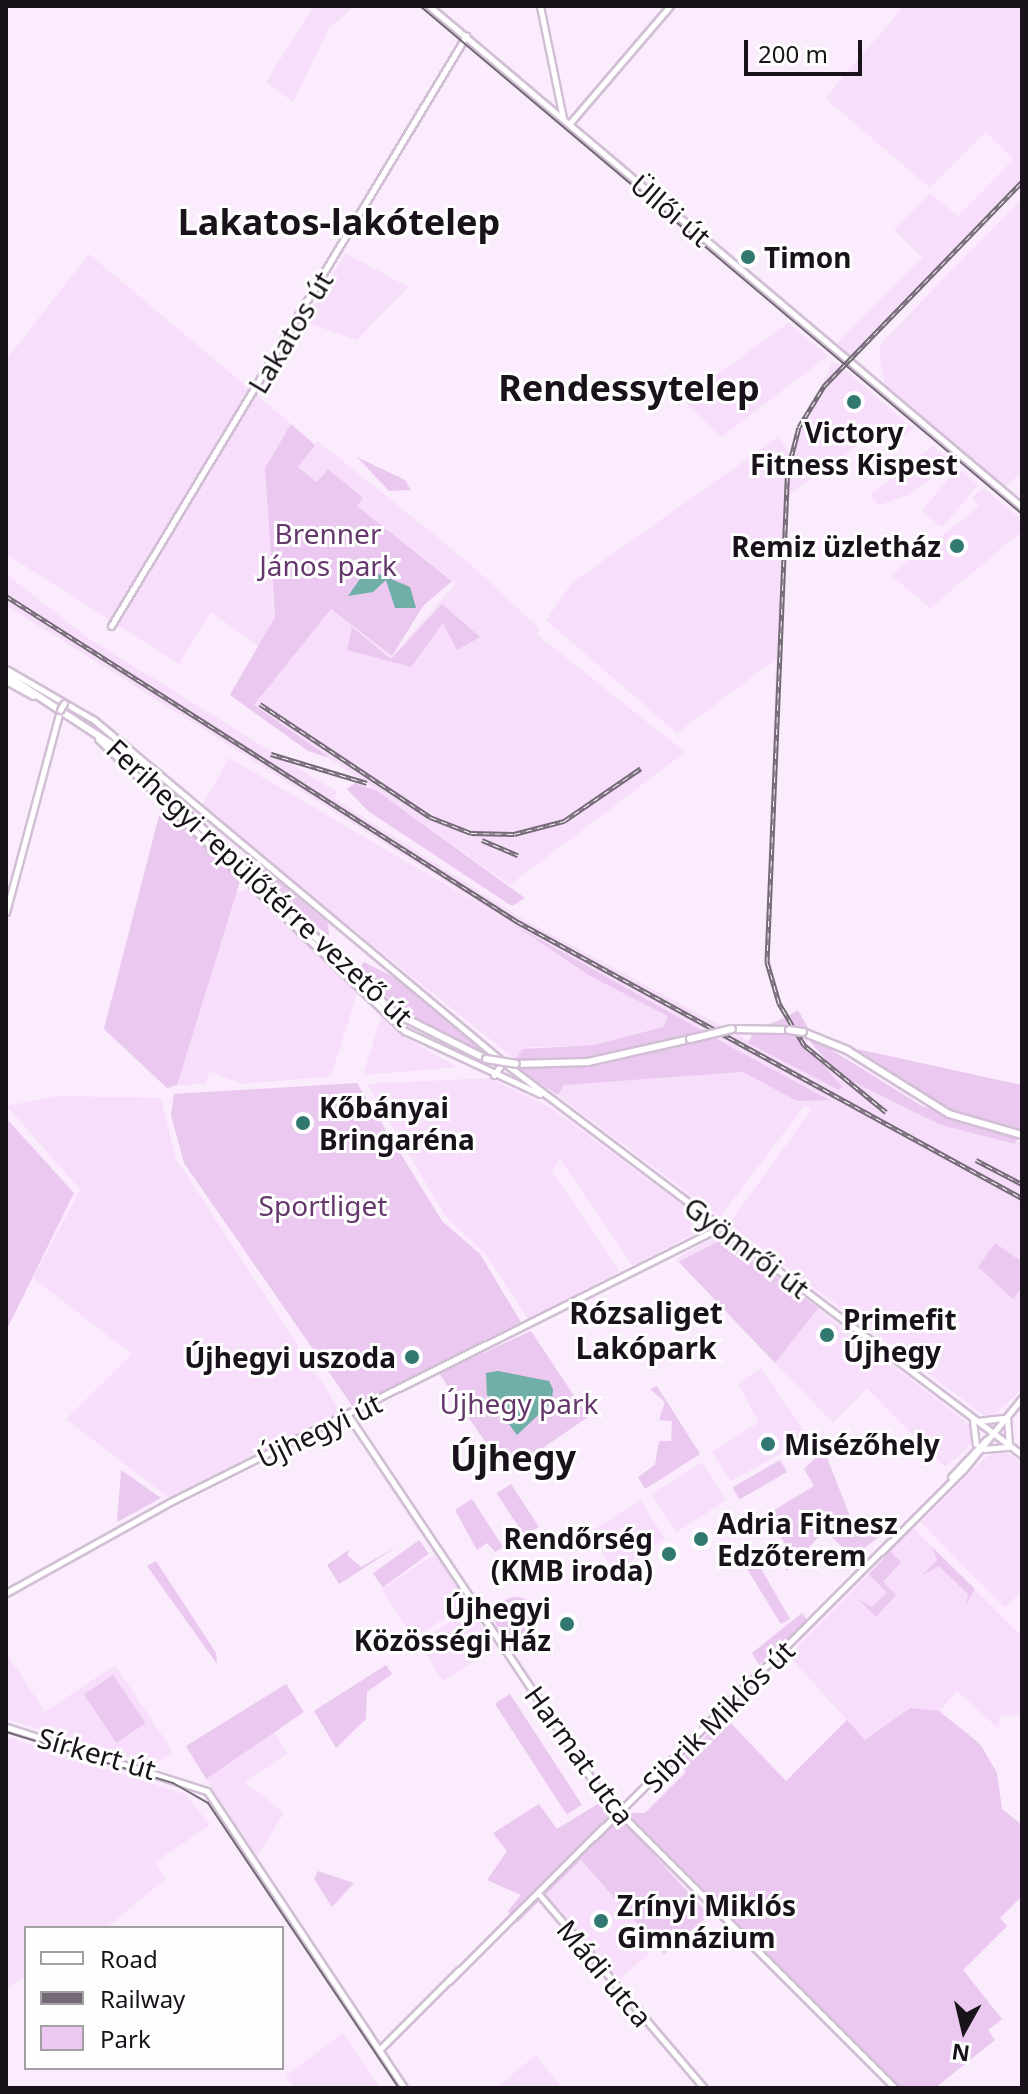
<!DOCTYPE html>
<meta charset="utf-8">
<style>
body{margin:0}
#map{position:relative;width:1028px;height:2094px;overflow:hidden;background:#faebfd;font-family:"Noto Sans",sans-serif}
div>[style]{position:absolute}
.built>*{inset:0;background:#f7defa;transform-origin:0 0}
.green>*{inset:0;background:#eac8ef;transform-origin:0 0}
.round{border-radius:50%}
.water>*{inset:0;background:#6fafa7}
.roads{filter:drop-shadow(2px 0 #d2bfd5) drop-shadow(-2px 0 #d2bfd5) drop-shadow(0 2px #d2bfd5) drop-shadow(0 -2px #d2bfd5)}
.secondary>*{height:5px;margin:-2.5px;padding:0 2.5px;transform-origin:2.5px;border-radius:2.5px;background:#fff}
.primary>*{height:6px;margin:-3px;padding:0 3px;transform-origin:3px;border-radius:3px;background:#fff}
.tram>*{height:2px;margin:-1px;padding:0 1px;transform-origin:1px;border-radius:1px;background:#746a76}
.rail>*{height:5px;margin-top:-2.5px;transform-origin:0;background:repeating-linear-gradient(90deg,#fefefe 0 6px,#746a76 0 12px);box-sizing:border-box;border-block:2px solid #746a76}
.bridges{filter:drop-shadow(2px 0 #d2bfd5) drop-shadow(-2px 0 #d2bfd5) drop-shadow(0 2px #d2bfd5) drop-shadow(0 -2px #d2bfd5)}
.secondary-bridge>*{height:5px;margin:-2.5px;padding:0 2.5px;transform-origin:2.5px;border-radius:2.5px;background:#fff}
.primary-bridge>*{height:6px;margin:-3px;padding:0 3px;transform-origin:3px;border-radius:3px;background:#fff}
.dots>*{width:22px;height:22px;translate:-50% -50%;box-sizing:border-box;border:4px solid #fefefe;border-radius:50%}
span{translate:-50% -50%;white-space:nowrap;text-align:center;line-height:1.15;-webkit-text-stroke:6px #fefefe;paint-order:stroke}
.street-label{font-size:28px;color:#19121a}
.poi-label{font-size:28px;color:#19121a;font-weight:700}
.left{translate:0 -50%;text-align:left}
.right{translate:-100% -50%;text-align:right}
.park-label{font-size:28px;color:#64386b}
.neighbourhood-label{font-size:30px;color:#19121a;font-weight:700}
.district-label{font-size:36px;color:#19121a;font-weight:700}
.frame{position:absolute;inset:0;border:8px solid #19121a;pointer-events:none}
.legend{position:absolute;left:24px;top:1926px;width:260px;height:144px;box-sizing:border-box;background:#fefefe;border:2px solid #a2a0a3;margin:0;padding:10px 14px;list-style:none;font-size:24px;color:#19121a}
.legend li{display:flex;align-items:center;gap:16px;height:40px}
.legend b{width:40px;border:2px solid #a2a0a3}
.north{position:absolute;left:924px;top:1990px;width:80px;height:80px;-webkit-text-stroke:6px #fefefe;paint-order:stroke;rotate:188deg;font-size:22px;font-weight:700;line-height:32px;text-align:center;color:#19121a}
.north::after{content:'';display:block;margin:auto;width:28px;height:36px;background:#19121a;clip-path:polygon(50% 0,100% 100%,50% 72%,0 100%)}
.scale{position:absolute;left:744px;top:40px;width:118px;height:36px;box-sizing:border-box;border:4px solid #19121a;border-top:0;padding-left:10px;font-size:24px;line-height:28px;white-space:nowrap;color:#19121a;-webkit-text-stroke:6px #fefefe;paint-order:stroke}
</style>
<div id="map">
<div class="built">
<div style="clip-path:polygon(314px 6px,354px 6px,328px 30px,293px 102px,266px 82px)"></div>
<div style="clip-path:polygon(904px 6px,1022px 6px,1022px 187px,843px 368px,913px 429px,897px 441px,883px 426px,788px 496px,766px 943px,782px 1006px,822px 1063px,941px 1125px,1015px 1144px,1022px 1139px,1022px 1389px,989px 1419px,729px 1224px,812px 1109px,805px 1105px,720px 1217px,558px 1095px,564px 1085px,743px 1072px,797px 1101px,742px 1053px,523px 931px,590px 976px,669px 1016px,663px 1027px,594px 1045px,530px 1047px,515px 1059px,201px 808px,229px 758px,506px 920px,6px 605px,6px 574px,88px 638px,337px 792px,334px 798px,521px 918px,839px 1089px,784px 1018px,765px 962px,776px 659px,677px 733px,546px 620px,572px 583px,778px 437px,790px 454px,833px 361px,840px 366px,850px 355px,837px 343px,923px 258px,894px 230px,930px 193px,958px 216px,1014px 159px,986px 132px,930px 188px,825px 98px)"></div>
<div style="clip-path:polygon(1022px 199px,1022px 473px,1004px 487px,885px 386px,879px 353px,882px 342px)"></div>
<div style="clip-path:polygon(345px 253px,408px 287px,357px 340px,305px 322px)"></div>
<div style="clip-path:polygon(89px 254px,291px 424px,265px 468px,274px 617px,260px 648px,211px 612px,179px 664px,6px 554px,6px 360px)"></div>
<div style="clip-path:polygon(788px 323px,828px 356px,721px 437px,683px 400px)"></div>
<div style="clip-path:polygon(318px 441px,470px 564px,540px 629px,536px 634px,685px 752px,510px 885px,254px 705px,331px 609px,392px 657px,456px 583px,356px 505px,362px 498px,327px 469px,317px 482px,298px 466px)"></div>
<div style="clip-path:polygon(933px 446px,952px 463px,909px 495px,879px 505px,870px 495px)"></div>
<div style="left:958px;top:468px;width:26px;height:56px;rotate:40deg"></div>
<div style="clip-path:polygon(984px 488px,1022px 521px,1022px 531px,930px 608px,891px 575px,979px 507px,972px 497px)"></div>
<div style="clip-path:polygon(251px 889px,358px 990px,331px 1076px,242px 1084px,209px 1071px,206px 1084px,177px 1085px,232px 893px)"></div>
<div style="clip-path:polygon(381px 1017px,418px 1045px,457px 1067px,363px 1075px)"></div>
<div style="clip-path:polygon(489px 1078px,551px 1108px,710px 1226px,633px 1266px,560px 1159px,552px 1171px,620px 1272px,528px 1319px,485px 1253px,446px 1217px,367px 1084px)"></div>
<div style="clip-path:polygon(57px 1096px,161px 1098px,176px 1159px,341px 1412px,171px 1499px,66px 1419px,132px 1354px,33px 1278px,80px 1190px,7px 1106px)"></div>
<div style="clip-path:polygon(720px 1234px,978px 1431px,966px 1450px,945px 1467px,867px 1388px,833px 1423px,676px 1259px)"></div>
<div style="clip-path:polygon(761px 1368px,809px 1438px,731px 1481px,712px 1452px,759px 1422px,738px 1384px)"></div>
<div style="clip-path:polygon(1004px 1451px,1022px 1463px,1022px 1591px,1005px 1608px,921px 1522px,988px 1455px)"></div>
<div style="left:702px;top:1462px;width:45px;height:60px;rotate:57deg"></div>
<div style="left:640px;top:1500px;width:46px;height:60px;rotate:57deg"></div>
<div style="clip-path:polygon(913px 1528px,1022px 1637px,1022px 1714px,1000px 1717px,998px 1728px,957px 1691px,939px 1711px,910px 1708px,865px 1740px,789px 1656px)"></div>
<div style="left:437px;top:1553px;width:59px;height:66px;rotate:57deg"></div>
<div style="left:471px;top:1609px;width:46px;height:62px;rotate:58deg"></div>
<div style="clip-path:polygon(6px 1653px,45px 1712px,115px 1665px,173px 1752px,153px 1765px,6px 1719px)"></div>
<div style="clip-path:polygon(274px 1732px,287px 1754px,245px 1782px,284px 1813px,257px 1856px,206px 1779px)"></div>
<div style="clip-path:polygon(6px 1737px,185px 1794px,210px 1825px,155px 1862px,165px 1879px,106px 1928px,26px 1928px,26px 1976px,8px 1987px)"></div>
<div style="left:581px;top:1860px;width:115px;height:49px;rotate:49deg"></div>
<div style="clip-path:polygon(343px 2033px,380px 2088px,295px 2088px,286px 2076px)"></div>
<div style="clip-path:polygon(536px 2055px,562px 2088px,496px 2088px)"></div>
</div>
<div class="green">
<div style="clip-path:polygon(291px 424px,315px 445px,298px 467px,317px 482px,328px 469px,363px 498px,357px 506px,452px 581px,423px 606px,392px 656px,331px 609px,254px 705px,330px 758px,308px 751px,230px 695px,275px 617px,265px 468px)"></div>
<div style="clip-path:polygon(357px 457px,405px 480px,411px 490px,389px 491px)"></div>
<div style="clip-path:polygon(442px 604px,480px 637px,457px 650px,443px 623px,411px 667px,347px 650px,352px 627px,391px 659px)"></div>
<div style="clip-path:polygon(355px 783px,377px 791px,525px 898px,512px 906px,368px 811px,347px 789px)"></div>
<div style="clip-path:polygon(163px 800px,240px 881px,177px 1085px,167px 1088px,104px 1029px)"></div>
<div style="clip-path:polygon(263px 868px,328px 923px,329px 937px,266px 882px)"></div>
<div style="clip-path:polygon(516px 926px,742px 1053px,829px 1100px,797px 1101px,743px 1072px,564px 1085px,558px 1095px,512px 1065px,523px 1049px,594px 1045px,663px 1027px,668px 1016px,590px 976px)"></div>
<div style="clip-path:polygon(364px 962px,397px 979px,490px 1055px,406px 1016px,359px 969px)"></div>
<div style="clip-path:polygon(798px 1010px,814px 1039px,922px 1106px,1018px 1138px,1015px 1144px,941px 1125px,838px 1074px,788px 1016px)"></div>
<div style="clip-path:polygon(784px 1018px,842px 1087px,839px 1090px,748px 1043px,754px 1031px)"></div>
<div style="clip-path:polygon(857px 1049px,1022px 1085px,1022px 1131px,943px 1108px)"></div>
<div style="clip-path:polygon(357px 1083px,442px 1221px,480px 1254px,522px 1324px,353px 1407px,184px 1163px,171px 1115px,174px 1094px)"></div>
<div style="clip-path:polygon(6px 1118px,74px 1193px,6px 1331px)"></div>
<div style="clip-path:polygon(725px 1238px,818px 1308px,775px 1363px,679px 1262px)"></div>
<div style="clip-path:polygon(995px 1243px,1022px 1262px,1022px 1287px,1013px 1299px,978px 1267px)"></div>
<div style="clip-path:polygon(531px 1331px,588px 1417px,506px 1473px,439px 1373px)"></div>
<div style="clip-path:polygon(657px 1386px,700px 1454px,645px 1489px,638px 1477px,655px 1465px,659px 1441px,671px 1441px,672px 1421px,659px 1420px,665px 1402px,650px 1389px)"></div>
<div style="clip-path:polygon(824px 1450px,855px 1529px,884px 1533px,852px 1557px,825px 1530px,787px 1571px,776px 1554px,787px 1547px,766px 1515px,814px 1486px,804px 1469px)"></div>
<div style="left:780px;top:1460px;width:14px;height:55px;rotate:60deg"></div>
<div style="clip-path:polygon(121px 1470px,161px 1498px,117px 1522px)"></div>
<div style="left:511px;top:1484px;width:51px;height:17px;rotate:57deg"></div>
<div style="clip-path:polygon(472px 1499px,503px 1547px,495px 1552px,487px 1543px,477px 1550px,455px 1510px)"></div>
<div style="left:419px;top:1540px;width:17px;height:57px;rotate:54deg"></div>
<div style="clip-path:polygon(398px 1546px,339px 1584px,327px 1565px,350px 1549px,347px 1555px,361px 1567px)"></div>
<div style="clip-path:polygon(932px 1547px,975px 1589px,966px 1605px,968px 1594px,939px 1566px,922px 1575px,937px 1560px)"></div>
<div style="clip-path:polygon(890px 1551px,901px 1562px,883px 1582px,896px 1595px,876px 1617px,859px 1600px,872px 1607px,887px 1593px,869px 1574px)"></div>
<div style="clip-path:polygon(755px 1558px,790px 1619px,781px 1624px,744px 1564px)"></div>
<div style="clip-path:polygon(156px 1561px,216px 1653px,217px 1664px,147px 1566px)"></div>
<div class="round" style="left:495px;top:1597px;width:42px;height:42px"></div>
<div style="clip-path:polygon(802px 1613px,808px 1621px,759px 1665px,752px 1653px)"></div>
<div style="clip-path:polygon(386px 1665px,392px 1674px,367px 1692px,366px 1719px,336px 1748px,314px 1711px)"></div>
<div style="left:113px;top:1675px;width:58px;height:35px;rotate:56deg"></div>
<div style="clip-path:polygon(286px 1684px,304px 1712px,206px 1779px,186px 1746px)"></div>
<div style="left:510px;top:1694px;width:132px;height:18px;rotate:57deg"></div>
<div style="clip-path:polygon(910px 1708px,939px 1711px,980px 1744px,997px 1773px,1002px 1809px,1022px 1825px,1022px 1896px,1000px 1918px,1007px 1926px,963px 1970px,1002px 2019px,988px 2030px,995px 2040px,935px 2088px,901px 2088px,627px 1813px,645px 1813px,686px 1772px,678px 1763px,725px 1717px,786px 1781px,847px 1720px,865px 1740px)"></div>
<div style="clip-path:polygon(604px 1800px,709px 1915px,664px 1954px,581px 1860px,517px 1923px,508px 1911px,521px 1895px,487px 1880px,507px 1851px,493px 1833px,539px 1804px,557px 1829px)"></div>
<div style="clip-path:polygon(318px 1871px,354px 1883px,332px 1907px,314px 1879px)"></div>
</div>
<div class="water">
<div style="clip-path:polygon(367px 569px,410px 587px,416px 608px,395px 608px,386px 580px,373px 592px,348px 596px)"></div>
<div style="clip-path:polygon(498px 1371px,549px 1381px,553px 1389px,552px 1402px,517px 1435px,487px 1395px,486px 1373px)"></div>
</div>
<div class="roads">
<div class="secondary">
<div style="left:429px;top:6px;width:776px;rotate:40.19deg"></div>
<div style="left:540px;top:6px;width:114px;rotate:78.4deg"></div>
<div style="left:570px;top:123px;width:154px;rotate:-49.5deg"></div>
<div style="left:111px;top:626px;width:689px;rotate:-58.96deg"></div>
<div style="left:6px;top:669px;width:102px;rotate:30.1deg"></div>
<div style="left:94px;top:720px;width:533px;rotate:39.9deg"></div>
<div style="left:503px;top:1062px;width:651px;rotate:37.13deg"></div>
<div style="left:6px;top:681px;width:31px;rotate:29deg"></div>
<div style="left:98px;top:739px;width:424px;rotate:43.6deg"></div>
<div style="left:405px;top:1031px;width:149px;rotate:25deg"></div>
<div style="left:257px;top:863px;width:22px;rotate:74deg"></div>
<div style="left:6px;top:912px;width:209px;rotate:-75deg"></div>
<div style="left:494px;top:1075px;width:16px;rotate:-55deg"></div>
<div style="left:348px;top:1415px;width:458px;rotate:56.2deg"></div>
<div style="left:603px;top:1796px;width:413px;rotate:45deg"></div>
<div style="left:1007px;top:1417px;width:29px;rotate:86deg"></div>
<div style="left:973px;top:1421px;width:23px;rotate:83deg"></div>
<div style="left:978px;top:1421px;width:25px;rotate:-7deg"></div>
<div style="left:984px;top:1449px;width:25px;rotate:-5deg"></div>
<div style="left:951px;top:1477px;width:52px;rotate:-46.5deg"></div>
<div style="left:6px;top:1593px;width:188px;rotate:-29deg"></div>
<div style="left:170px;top:1502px;width:616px;rotate:-26.52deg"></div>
<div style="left:6px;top:1727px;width:211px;rotate:17.7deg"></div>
<div style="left:207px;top:1791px;width:356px;rotate:56.4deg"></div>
<div style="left:538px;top:1893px;width:256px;rotate:49.6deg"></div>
<div style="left:379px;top:2050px;width:824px;rotate:-44.8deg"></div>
<div style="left:964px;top:1469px;width:92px;rotate:-50.8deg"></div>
</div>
<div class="primary">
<div style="left:6px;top:675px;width:140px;rotate:33.3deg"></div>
<div style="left:123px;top:752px;width:375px;rotate:43.9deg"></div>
<div style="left:393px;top:1012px;width:104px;rotate:26.8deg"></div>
<div style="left:732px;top:1029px;width:57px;rotate:1deg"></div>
<div style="left:803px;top:1032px;width:48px;rotate:22.2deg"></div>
<div style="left:847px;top:1050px;width:120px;rotate:32.1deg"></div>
<div style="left:949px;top:1114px;width:76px;rotate:16deg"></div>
<div style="left:516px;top:1064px;width:72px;rotate:-1.6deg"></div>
<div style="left:588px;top:1062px;width:105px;rotate:-12.7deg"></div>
</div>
</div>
<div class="tram">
<div style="left:420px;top:6px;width:788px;rotate:40.16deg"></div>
<div style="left:6px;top:1732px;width:175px;rotate:17deg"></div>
<div style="left:173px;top:1783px;width:40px;rotate:29.7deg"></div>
<div style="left:208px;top:1803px;width:343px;rotate:56.2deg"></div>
</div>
<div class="rail">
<div style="left:6px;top:596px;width:607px;rotate:32.49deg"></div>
<div style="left:518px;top:922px;width:575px;rotate:28.71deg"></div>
<div style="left:260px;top:704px;width:204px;rotate:33.6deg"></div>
<div style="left:430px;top:817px;width:44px;rotate:21.3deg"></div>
<div style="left:471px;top:833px;width:43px;rotate:1.3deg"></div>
<div style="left:514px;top:834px;width:52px;rotate:-14.6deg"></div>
<div style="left:564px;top:821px;width:93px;rotate:-34.5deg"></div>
<div style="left:271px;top:754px;width:100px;rotate:16.8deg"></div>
<div style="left:482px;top:840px;width:39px;rotate:23deg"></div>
<div style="left:886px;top:1112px;width:106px;rotate:-140.7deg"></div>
<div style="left:804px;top:1045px;width:49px;rotate:-120.8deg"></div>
<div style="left:779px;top:1003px;width:43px;rotate:-106.3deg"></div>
<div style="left:767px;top:962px;width:493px;rotate:-87.6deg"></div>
<div style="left:788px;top:469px;width:43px;rotate:-75.3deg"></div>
<div style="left:799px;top:427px;width:48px;rotate:-58.6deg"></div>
<div style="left:824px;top:386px;width:284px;rotate:-45.9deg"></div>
<div style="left:976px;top:1160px;width:52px;rotate:27.6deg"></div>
</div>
<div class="bridges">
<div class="secondary-bridge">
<div style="left:60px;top:710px;width:8px;rotate:-60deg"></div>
</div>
<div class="primary-bridge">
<div style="left:789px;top:1030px;width:14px;rotate:8deg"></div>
<div style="left:690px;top:1039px;width:43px;rotate:-13.4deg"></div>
<div style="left:486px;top:1059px;width:30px;rotate:9deg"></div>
</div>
</div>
<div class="dots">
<div style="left:748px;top:257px;background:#317871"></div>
<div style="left:854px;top:402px;background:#317871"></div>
<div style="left:957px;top:546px;background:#317871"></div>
<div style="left:303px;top:1123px;background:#317871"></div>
<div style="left:827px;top:1335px;background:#317871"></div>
<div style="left:412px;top:1357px;background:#317871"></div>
<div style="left:768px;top:1444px;background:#317871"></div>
<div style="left:701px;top:1539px;background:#317871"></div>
<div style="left:669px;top:1554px;background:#317871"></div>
<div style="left:567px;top:1624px;background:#317871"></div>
<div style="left:601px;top:1921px;background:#317871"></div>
</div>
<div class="street-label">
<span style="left:671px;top:210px;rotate:40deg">Üllői út</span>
<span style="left:290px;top:332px;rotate:-59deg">Lakatos út</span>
<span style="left:260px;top:882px;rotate:43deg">Ferihegyi repülőtérre vezető út</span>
<span style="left:747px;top:1247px;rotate:37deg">Gyömrői út</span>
<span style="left:319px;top:1430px;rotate:-26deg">Újhegyi út</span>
<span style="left:718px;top:1716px;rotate:-45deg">Sibrik Miklós út</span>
<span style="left:97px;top:1753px;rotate:16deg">Sírkert út</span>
<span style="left:580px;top:1755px;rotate:54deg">Harmat utca</span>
<span style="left:605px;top:1973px;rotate:50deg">Mádi utca</span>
</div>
<div class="poi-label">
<span class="left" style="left:764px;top:257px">Timon</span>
<span style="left:854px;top:448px">Victory<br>Fitness Kispest</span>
<span class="right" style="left:941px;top:546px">Remiz üzletház</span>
<span class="left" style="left:319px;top:1123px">Kőbányai<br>Bringaréna</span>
<span class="left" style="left:843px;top:1335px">Primefit<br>Újhegy</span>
<span class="right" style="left:396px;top:1357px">Újhegyi uszoda</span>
<span class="left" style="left:784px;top:1444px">Misézőhely</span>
<span class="left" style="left:717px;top:1539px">Adria Fitnesz<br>Edzőterem</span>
<span class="right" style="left:653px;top:1554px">Rendőrség<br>(KMB iroda)</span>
<span class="right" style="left:551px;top:1624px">Újhegyi<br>Közösségi Ház</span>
<span class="left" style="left:617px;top:1921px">Zrínyi Miklós<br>Gimnázium</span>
</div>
<div class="park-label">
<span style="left:328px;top:549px">Brenner<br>János park</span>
<span style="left:323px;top:1205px">Sportliget</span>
<span style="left:519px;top:1403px">Újhegy park</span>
</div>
<div class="neighbourhood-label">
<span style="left:646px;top:1330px">Rózsaliget<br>Lakópark</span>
</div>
<div class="district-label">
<span style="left:339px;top:222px">Lakatos-lakótelep</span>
<span style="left:629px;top:388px">Rendessytelep</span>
<span style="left:513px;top:1458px">Újhegy</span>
</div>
<div class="frame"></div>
<ul class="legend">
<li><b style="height:10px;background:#fff"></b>Road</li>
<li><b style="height:10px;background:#746a76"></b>Railway</li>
<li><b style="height:22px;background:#eac8ef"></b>Park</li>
</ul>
<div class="north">N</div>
<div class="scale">200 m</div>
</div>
